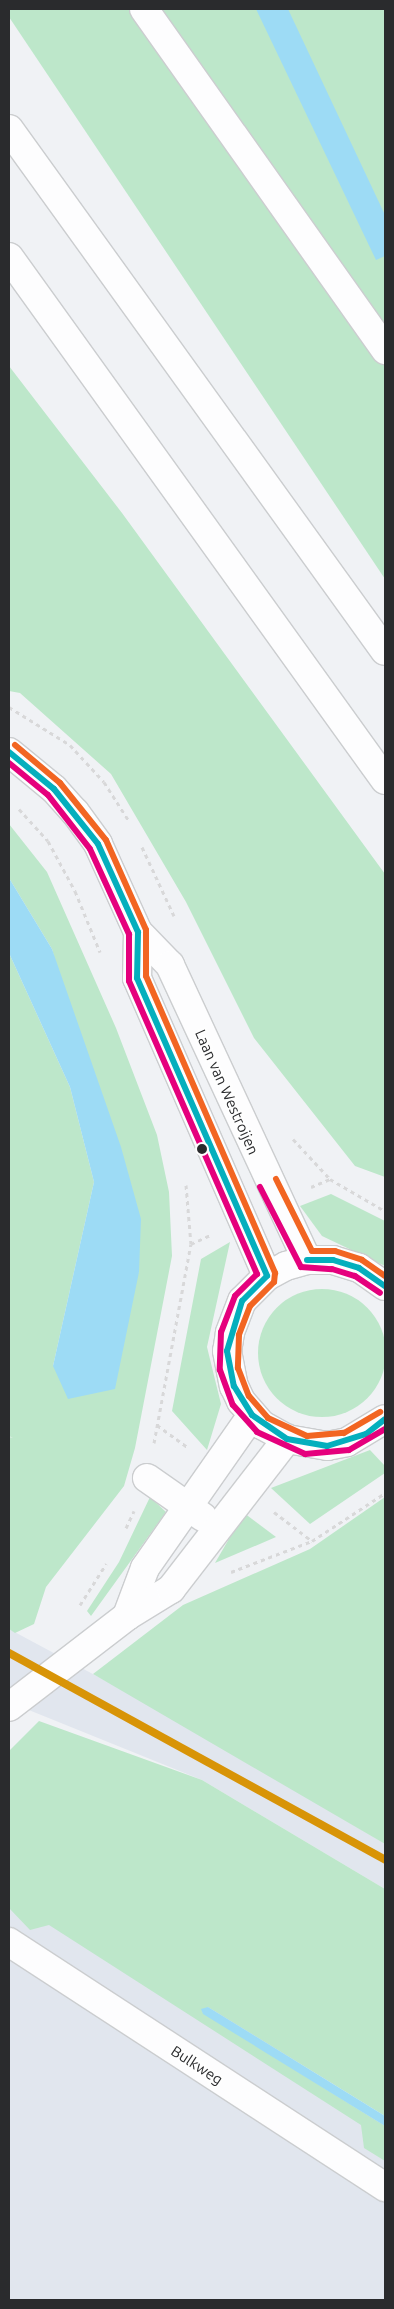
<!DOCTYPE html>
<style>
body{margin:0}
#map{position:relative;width:394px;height:2309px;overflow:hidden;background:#f0f2f5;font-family:Ubuntu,sans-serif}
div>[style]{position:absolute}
.built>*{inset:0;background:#e1e6ee}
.green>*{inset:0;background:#bde7ca}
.round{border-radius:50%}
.water>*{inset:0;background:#9ddbf5}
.path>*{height:3px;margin-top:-1.5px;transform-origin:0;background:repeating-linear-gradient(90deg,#d8d8d9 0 4px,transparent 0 8px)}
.roads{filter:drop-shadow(1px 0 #cbcdcf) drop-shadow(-1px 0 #cbcdcf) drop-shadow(0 1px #cbcdcf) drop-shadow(0 -1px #cbcdcf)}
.minor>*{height:28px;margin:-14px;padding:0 14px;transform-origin:14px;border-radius:14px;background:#fdfdfe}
.highway>*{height:28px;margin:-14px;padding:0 14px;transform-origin:14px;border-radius:14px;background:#fdfdfe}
.bus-1>*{height:6px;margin:-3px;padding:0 3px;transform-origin:3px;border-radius:3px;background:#04afbd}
.bus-2>*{height:6px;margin:-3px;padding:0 3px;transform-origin:3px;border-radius:3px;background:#e5007d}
.bus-3>*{height:6px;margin:-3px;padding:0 3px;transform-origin:3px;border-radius:3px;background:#f26522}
.rail-1>*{height:8px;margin:-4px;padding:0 4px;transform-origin:4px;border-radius:4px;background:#d89407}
.dots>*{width:14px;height:14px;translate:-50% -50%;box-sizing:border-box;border:2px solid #fefefe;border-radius:50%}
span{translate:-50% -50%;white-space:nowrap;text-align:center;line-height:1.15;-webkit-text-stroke:5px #fefefe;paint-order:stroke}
.street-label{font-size:15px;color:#2a2b2d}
.frame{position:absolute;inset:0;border:10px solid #2a2b2d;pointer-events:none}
</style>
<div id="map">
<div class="built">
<div style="clip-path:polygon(9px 1629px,171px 1716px,385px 1844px,385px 1889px,202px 1780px,9px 1702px)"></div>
<div style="clip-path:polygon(9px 1870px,385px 2120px,385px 2300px,9px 2300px)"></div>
</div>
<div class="green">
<div style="clip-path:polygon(9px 9px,135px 9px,385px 362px,385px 579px,9px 17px)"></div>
<div style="clip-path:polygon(153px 9px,385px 9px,385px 337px)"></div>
<div style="clip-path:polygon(9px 366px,122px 513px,385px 874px,385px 1177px,355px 1166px,254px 1038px,186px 902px,111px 774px,20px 693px,9px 691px)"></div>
<div style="clip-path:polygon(9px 824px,47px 872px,116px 1028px,157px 1135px,169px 1192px,172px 1256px,135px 1448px,124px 1486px,46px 1587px,34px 1624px,15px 1633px,9px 1629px,9px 1437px,13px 1438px,9px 1436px,9px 953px,70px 1087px,94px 1182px,53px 1366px,139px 1272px,52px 949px,9px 878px)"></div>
<div style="clip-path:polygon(331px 1194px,385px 1221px,385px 1266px,322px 1236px,300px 1206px)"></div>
<div style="clip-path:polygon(230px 1242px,207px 1347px,221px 1404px,207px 1450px,172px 1411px,201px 1259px)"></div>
<div class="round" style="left:258px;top:1289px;width:128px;height:128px"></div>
<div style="clip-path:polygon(370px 1450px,385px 1466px,385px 1473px,310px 1524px,271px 1488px)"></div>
<div style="clip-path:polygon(150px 1497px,166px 1512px,91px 1616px,87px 1611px,119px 1562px)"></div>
<div style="clip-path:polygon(385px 1497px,385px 1844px,93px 1674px,183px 1605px,310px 1549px)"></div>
<div style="clip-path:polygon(244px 1513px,276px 1537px,215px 1563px)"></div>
<div style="clip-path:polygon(39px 1721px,202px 1780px,385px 1889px,385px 2116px,208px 2007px,202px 2012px,385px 2126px,385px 2161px,364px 2148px,361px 2125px,49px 1925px,30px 1930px,9px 1908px,9px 1751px)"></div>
</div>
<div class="water">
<div style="clip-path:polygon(256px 9px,288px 9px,385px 215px,385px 256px,376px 260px)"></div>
<div style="clip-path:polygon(9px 878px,52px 949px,121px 1147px,141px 1219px,139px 1272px,115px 1389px,68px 1399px,53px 1366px,94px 1182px,70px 1087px,9px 953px)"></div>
<div style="clip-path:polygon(208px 2007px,385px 2116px,385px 2126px,203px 2014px,201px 2009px)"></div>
</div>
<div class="path">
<div style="left:9px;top:707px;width:72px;rotate:31.9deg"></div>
<div style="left:70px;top:745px;width:50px;rotate:47.4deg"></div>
<div style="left:104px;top:782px;width:46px;rotate:57.3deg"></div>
<div style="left:19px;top:809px;width:43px;rotate:47.8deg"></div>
<div style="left:48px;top:841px;width:57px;rotate:61.6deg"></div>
<div style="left:75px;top:891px;width:66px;rotate:67.7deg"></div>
<div style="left:142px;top:847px;width:76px;rotate:65.1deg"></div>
<div style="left:293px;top:1139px;width:54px;rotate:47.2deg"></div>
<div style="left:186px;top:1185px;width:59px;rotate:85.2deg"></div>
<div style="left:311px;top:1187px;width:21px;rotate:-23deg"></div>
<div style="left:330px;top:1179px;width:64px;rotate:30.2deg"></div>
<div style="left:157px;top:1425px;width:37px;rotate:36deg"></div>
<div style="left:154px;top:1443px;width:202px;rotate:-79.5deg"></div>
<div style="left:191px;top:1244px;width:21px;rotate:-25deg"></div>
<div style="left:274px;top:1512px;width:48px;rotate:37.3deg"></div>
<div style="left:126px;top:1528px;width:19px;rotate:-65deg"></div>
<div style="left:231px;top:1572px;width:87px;rotate:-20.9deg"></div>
<div style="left:312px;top:1541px;width:87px;rotate:-33.3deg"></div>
<div style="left:80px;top:1605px;width:49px;rotate:-57.6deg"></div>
</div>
<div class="roads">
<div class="minor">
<div style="left:144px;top:9px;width:418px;rotate:54.7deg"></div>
<div style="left:9px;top:752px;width:58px;rotate:39.4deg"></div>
<div style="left:54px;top:789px;width:31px;rotate:48deg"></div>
<div style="left:75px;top:812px;width:39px;rotate:54deg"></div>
<div style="left:98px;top:844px;width:97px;rotate:65.6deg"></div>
<div style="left:138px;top:932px;width:46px;rotate:45.9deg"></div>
<div style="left:170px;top:965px;width:325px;rotate:65.1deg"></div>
<div style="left:138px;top:932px;width:46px;rotate:91.2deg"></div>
<div style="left:137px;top:978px;width:325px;rotate:66.4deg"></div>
<div style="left:385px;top:1286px;width:32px;rotate:-145deg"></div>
<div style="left:359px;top:1268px;width:27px;rotate:-163deg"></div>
<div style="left:333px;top:1260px;width:26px;rotate:180deg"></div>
<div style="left:307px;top:1260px;width:22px;rotate:164deg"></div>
<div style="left:286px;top:1266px;width:21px;rotate:152deg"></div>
<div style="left:267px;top:1276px;width:35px;rotate:135deg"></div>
<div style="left:242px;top:1301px;width:34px;rotate:111deg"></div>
<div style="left:230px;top:1333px;width:18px;rotate:99deg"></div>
<div style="left:227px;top:1351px;width:36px;rotate:79deg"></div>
<div style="left:234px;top:1386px;width:17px;rotate:65deg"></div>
<div style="left:241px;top:1401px;width:32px;rotate:49deg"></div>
<div style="left:262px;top:1425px;width:29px;rotate:29deg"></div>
<div style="left:287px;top:1439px;width:41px;rotate:9.9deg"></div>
<div style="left:327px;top:1446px;width:20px;rotate:-11deg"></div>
<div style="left:347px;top:1442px;width:44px;rotate:-31.2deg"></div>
<div style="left:147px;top:1478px;width:68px;rotate:34.9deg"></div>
<div style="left:127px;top:1616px;width:51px;rotate:-69.4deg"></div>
<div style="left:145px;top:1568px;width:187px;rotate:-55deg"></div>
<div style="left:9px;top:1707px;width:149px;rotate:-37.6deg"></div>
<div style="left:127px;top:1616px;width:52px;rotate:-31.5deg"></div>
<div style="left:171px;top:1589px;width:190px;rotate:-52.3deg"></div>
<div style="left:9px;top:1942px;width:449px;rotate:33.1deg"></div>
</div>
<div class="highway">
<div style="left:9px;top:129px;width:643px;rotate:54.23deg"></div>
<div style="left:9px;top:257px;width:644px;rotate:54.29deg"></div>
</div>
</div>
<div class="bus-1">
<div style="left:9px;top:752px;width:58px;rotate:39.4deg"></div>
<div style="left:54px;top:789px;width:70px;rotate:51.3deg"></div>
<div style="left:98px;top:844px;width:97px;rotate:65.6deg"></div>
<div style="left:138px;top:932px;width:46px;rotate:91.2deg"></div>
<div style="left:137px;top:978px;width:325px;rotate:66.4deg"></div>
<div style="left:307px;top:1260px;width:26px"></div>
<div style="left:333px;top:1260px;width:27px;rotate:17deg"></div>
<div style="left:359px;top:1268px;width:32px;rotate:35deg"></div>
<div style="left:267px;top:1276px;width:35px;rotate:135deg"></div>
<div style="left:242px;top:1301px;width:52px;rotate:106.7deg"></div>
<div style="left:227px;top:1351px;width:36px;rotate:79deg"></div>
<div style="left:234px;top:1386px;width:34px;rotate:58deg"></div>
<div style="left:252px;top:1415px;width:42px;rotate:34.4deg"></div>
<div style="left:287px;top:1439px;width:41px;rotate:9.9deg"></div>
<div style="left:327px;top:1446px;width:41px;rotate:-17.1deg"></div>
<div style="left:366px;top:1434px;width:24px;rotate:-38deg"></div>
</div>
<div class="bus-2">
<div style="left:9px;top:763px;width:50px;rotate:39.4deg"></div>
<div style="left:48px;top:795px;width:68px;rotate:52.1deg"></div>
<div style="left:90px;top:849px;width:94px;rotate:65.4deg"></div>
<div style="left:129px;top:934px;width:47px;rotate:90deg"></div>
<div style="left:129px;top:981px;width:320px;rotate:66.4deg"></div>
<div style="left:257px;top:1274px;width:31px;rotate:135deg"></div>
<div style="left:235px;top:1296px;width:39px;rotate:111deg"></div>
<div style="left:221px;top:1332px;width:38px;rotate:92deg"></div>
<div style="left:220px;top:1370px;width:37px;rotate:70deg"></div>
<div style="left:233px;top:1405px;width:36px;rotate:48deg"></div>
<div style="left:257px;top:1432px;width:53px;rotate:24.6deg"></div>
<div style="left:305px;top:1454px;width:44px;rotate:-5.2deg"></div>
<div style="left:349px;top:1450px;width:42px;rotate:-30.3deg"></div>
<div style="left:260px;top:1187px;width:90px;rotate:62.9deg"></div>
<div style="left:301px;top:1267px;width:31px;rotate:4deg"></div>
<div style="left:332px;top:1269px;width:24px;rotate:17deg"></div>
<div style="left:355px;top:1276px;width:30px;rotate:34deg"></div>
</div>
<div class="bus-3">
<div style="left:15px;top:745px;width:59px;rotate:40.2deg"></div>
<div style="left:60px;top:783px;width:73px;rotate:51.1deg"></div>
<div style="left:106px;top:840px;width:98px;rotate:66deg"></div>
<div style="left:146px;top:930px;width:46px;rotate:90deg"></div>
<div style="left:146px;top:976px;width:324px;rotate:66.5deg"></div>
<div style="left:275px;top:1273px;width:9px;rotate:96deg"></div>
<div style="left:274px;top:1282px;width:34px;rotate:135deg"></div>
<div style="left:250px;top:1306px;width:31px;rotate:111deg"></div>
<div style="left:239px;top:1335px;width:33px;rotate:92deg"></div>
<div style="left:238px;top:1368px;width:30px;rotate:69deg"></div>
<div style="left:249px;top:1396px;width:29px;rotate:49deg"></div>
<div style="left:268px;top:1418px;width:43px;rotate:24.8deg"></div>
<div style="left:307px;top:1436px;width:37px;rotate:-5deg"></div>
<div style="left:344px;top:1433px;width:42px;rotate:-30.3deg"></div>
<div style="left:276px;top:1179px;width:80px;rotate:63.4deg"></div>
<div style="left:312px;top:1251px;width:23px"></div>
<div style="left:335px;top:1251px;width:28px;rotate:18deg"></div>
<div style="left:362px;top:1260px;width:28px;rotate:35deg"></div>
</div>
<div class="rail-1">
<div style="left:9px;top:1653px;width:429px;rotate:28.8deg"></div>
</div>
<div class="dots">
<div style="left:202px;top:1149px;background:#2a2b2d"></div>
</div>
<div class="street-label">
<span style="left:227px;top:1092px;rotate:66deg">Laan van Westroijen</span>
<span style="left:197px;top:2065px;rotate:33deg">Bulkweg</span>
</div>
<div class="frame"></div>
</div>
